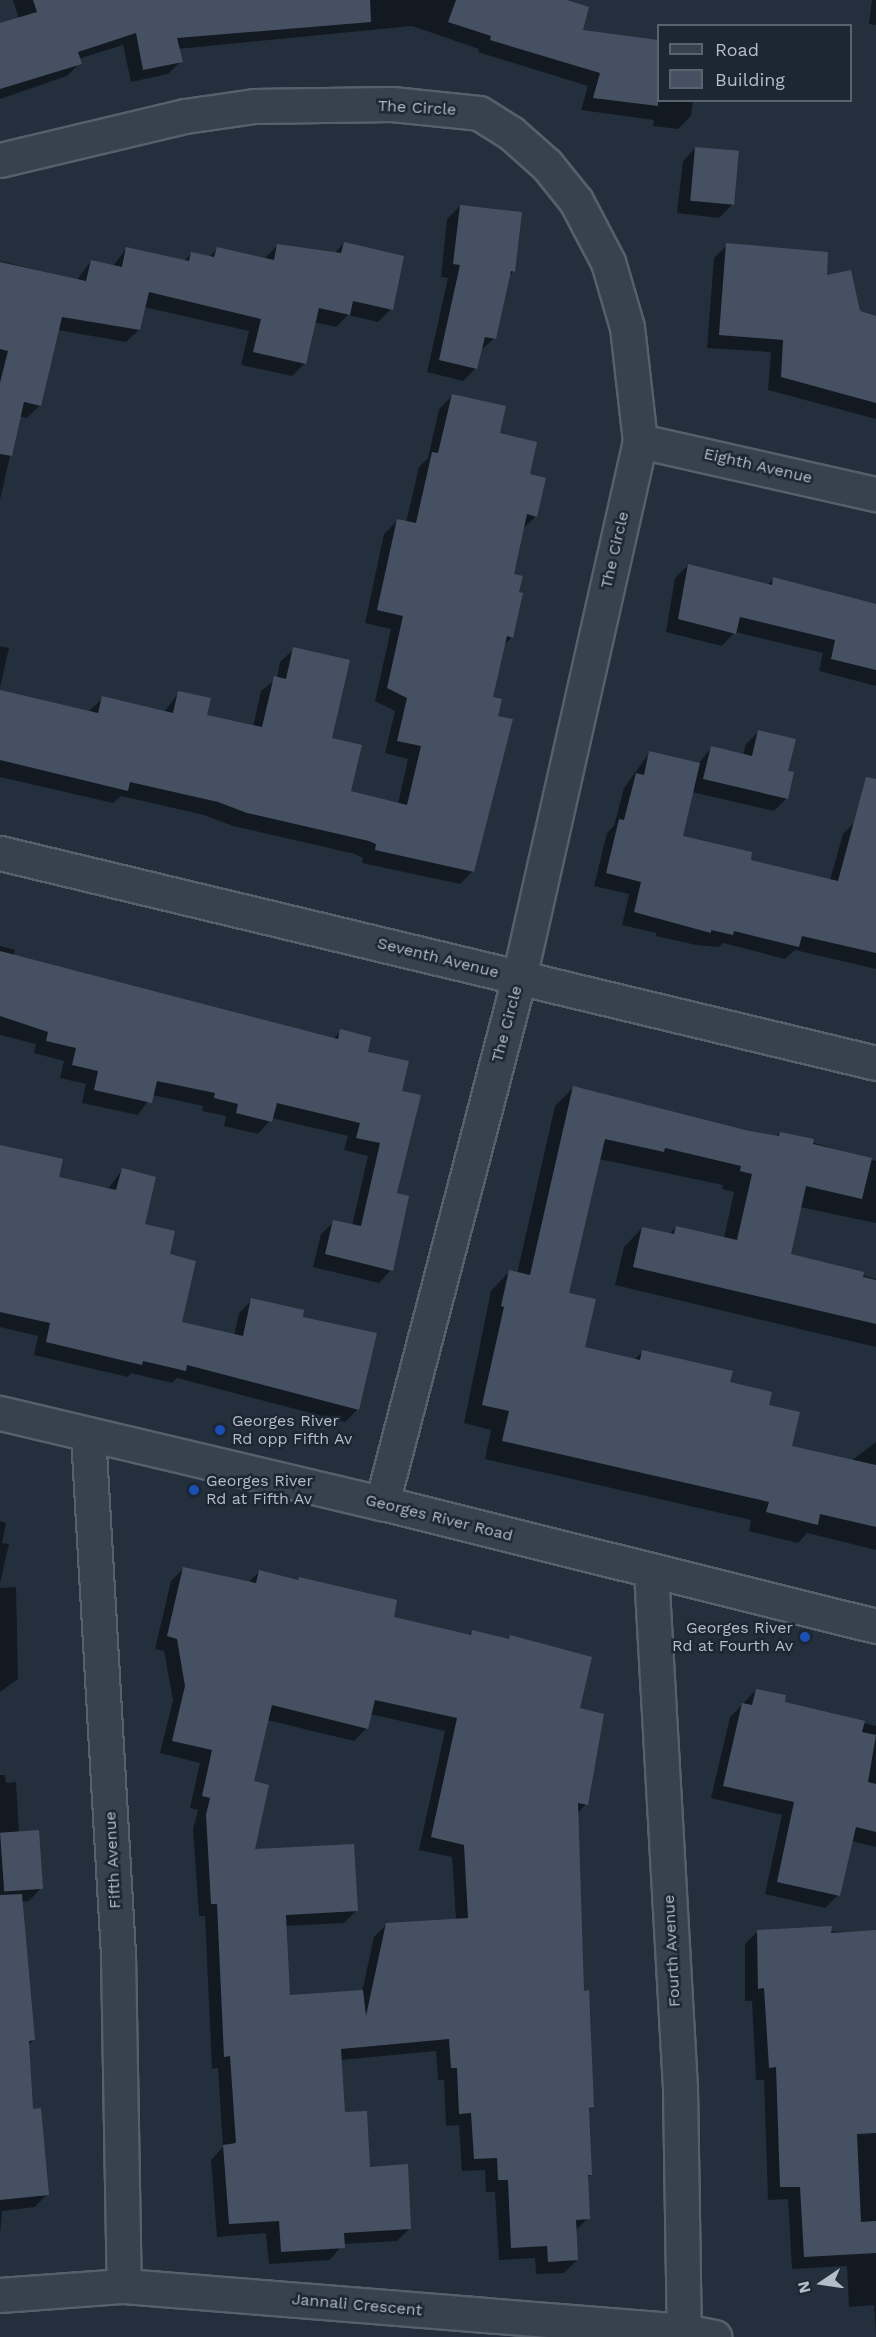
<!DOCTYPE html>
<style>
body{margin:0}
#map{position:relative;width:876px;height:2337px;overflow:hidden;background:#242f3e;font-family:"Work Sans",sans-serif}
div>[style]{position:absolute}
.shadow>*{inset:0;background:#0007}
.building>*{inset:0;background:#455162;transform-origin:0 0}
.roads{filter:drop-shadow(2px 0 #565f6c) drop-shadow(-2px 0 #565f6c) drop-shadow(0 2px #565f6c) drop-shadow(0 -2px #565f6c)}
.minor>*{height:33px;margin:-16.5px;padding:0 16.5px;transform-origin:16.5px;border-radius:16.5px;background:#38414e}
.dots>*{width:16px;height:16px;translate:-50% -50%;box-sizing:border-box;border:3px solid #1d2633;border-radius:50%}
span{translate:-50% -50%;white-space:nowrap;text-align:center;line-height:1.15;-webkit-text-stroke:5px #1d2633;paint-order:stroke}
.street-label{font-size:16px;color:#b4bcc9}
.poi-label{font-size:16px;color:#b4bcc9}
.left{translate:0 -50%;text-align:left}
.right{translate:-100% -50%;text-align:right}
.legend{position:absolute;left:657px;top:24px;width:195px;height:78px;box-sizing:border-box;background:#1d2633;border:2px solid #59626f;margin:0;padding:8px 10px;list-style:none;font-size:18px;color:#b4bcc9}
.legend li{display:flex;align-items:center;gap:12px;height:30px}
.legend b{width:30px;border:2px solid #59626f}
.north{position:absolute;left:792px;top:2253px;width:60px;height:60px;-webkit-text-stroke:4px #1d2633;paint-order:stroke;rotate:257deg;font-size:16px;font-weight:700;line-height:24px;text-align:center;color:#b4bcc9}
.north::after{content:'';display:block;margin:auto;width:21px;height:27px;background:#b4bcc9;clip-path:polygon(50% 0,100% 100%,50% 72%,0 100%)}
</style>
<div id="map">
<div class="shadow">
<div style="clip-path:polygon(13px 0,562px 0,581px 32px,658px 42px,658px 100px,693px 100px,691px 116px,678px 129px,653px 126px,654px 120px,581px 110px,588px 86px,478px 52px,479px 49px,412px 26px,178px 49px,181px 61px,168px 74px,131px 82px,123px 45px,78px 59px,80px 63px,67px 76px,0 99px,0 25px,19px 19px)"></div>
<div style="clip-path:polygon(872px 0,876px 0,876px 25px,869px 24px)"></div>
<div style="clip-path:polygon(695px 148px,732px 205px,719px 218px,677px 213px,683px 161px)"></div>
<div style="clip-path:polygon(460px 206px,514px 271px,509px 276px,495px 338px,480px 351px,476px 368px,463px 381px,427px 372px,448px 278px,441px 277px,447px 219px)"></div>
<div style="clip-path:polygon(344px 243px,391px 309px,378px 322px,348px 315px,336px 327px,314px 322px,305px 363px,292px 376px,241px 365px,249px 331px,144px 307px,139px 330px,126px 342px,58px 330px,40px 405px,27px 418px,19px 416px,0 500px,0 261px,77px 280px,91px 261px,113px 266px,126px 249px,183px 262px,192px 253px,209px 257px,217px 249px,265px 258px,278px 245px,334px 254px)"></div>
<div style="clip-path:polygon(727px 245px,826px 277px,859px 313px,876px 317px,876px 419px,768px 390px,771px 352px,707px 348px,714px 258px)"></div>
<div style="clip-path:polygon(452px 396px,498px 434px,528px 475px,536px 516px,522px 530px,513px 575px,512px 637px,503px 646px,491px 698px,473px 871px,460px 884px,362px 863px,363px 858px,355px 854px,233px 826px,204px 815px,121px 796px,113px 803px,0 777px,0 692px,89px 711px,103px 698px,164px 712px,179px 692px,205px 716px,253px 727px,261px 691px,277px 678px,280px 662px,294px 649px,349px 792px,398px 804px,408px 759px,385px 753px,395px 711px,375px 701px,391px 629px,365px 623px,384px 534px,397px 521px,406px 523px,419px 467px,428px 458px,439px 409px)"></div>
<div style="clip-path:polygon(688px 565px,767px 585px,774px 579px,876px 605px,876px 686px,819px 671px,823px 653px,735px 632px,722px 646px,666px 632px,675px 578px)"></div>
<div style="clip-path:polygon(0 646px,9px 648px,0 687px)"></div>
<div style="clip-path:polygon(759px 731px,786px 772px,787px 798px,774px 811px,692px 792px,682px 837px,749px 861px,830px 880px,843px 834px,856px 821px,876px 826px,876px 969px,795px 950px,785px 959px,723px 943px,719px 947px,696px 945px,656px 936px,656px 933px,622px 925px,629px 894px,594px 886px,607px 833px,614px 826px,624px 788px,650px 752px,698px 764px,712px 747px,743px 755px,746px 744px)"></div>
<div style="clip-path:polygon(0 946px,15px 950px,14px 956px,333px 1039px,341px 1031px,400px 1092px,391px 1270px,379px 1283px,313px 1267px,321px 1234px,334px 1222px,352px 1226px,368px 1156px,344px 1150px,348px 1136px,272px 1118px,258px 1134px,224px 1126px,226px 1116px,202px 1111px,203px 1106px,152px 1095px,138px 1115px,82px 1103px,86px 1084px,60px 1078px,64px 1061px,34px 1053px,36px 1044px,0 1035px)"></div>
<div style="clip-path:polygon(573px 1088px,749px 1132px,776px 1137px,780px 1133px,876px 1161px,876px 1223px,800px 1207px,789px 1256px,876px 1279px,876px 1347px,615px 1285px,624px 1247px,642px 1228px,669px 1235px,676px 1227px,724px 1238px,734px 1192px,722px 1189px,723px 1185px,599px 1159px,567px 1295px,583px 1348px,634px 1360px,642px 1352px,728px 1384px,767px 1406px,790px 1447px,851px 1461px,876px 1442px,876px 1550px,807px 1533px,798px 1543px,749px 1531px,751px 1520px,485px 1459px,491px 1430px,464px 1423px,491px 1291px,509px 1272px,517px 1274px,555px 1106px)"></div>
<div style="clip-path:polygon(0 1146px,58px 1178px,108px 1189px,122px 1170px,143px 1225px,168px 1256px,180px 1323px,234px 1336px,239px 1313px,252px 1300px,301px 1318px,358px 1409px,345px 1422px,177px 1378px,172px 1383px,131px 1373px,128px 1377px,34px 1355px,38px 1336px,0 1327px)"></div>
<div style="clip-path:polygon(0 1521px,6px 1523px,2px 1543px,9px 1544px,0 1583px)"></div>
<div style="clip-path:polygon(evenodd,184px 1568px,248px 1583px,259px 1572px,296px 1581px,299px 1578px,392px 1618px,468px 1636px,472px 1632px,507px 1640px,511px 1637px,579px 1709px,586px 1804px,577px 1814px,582px 1992px,592px 2107px,587px 2111px,591px 2174px,587px 2178px,588px 2218px,575px 2231px,577px 2260px,564px 2273px,536px 2274px,535px 2258px,499px 2260px,495px 2192px,486px 2192px,485px 2170px,462px 2171px,459px 2125px,446px 2126px,444px 2080px,438px 2080px,436px 2051px,340px 2060px,344px 2113px,369px 2168px,410px 2228px,397px 2241px,343px 2244px,330px 2260px,269px 2264px,266px 2233px,217px 2237px,211px 2160px,223px 2147px,218px 2068px,212px 2069px,205px 1916px,199px 1916px,193px 1829px,198px 1810px,190px 1808px,200px 1763px,160px 1753px,173px 1700px,164px 1651px,155px 1649px,171px 1581px,184px 1568px,370px 1714px,445px 1731px,419px 1850px,452px 1857px,456px 1920px,387px 1924px,374px 1937px,362px 1992px,289px 1997px,285px 1926px,344px 1923px,357px 1910px,253px 1851px,252px 1782px,267px 1720px,354px 1741px,367px 1728px,370px 1714px)"></div>
<div style="clip-path:polygon(16px 1587px,18px 1679px,0 1692px,0 1588px)"></div>
<div style="clip-path:polygon(756px 1690px,783px 1703px,876px 1726px,876px 1847px,851px 1841px,838px 1895px,825px 1908px,765px 1894px,782px 1815px,711px 1798px,730px 1717px)"></div>
<div style="clip-path:polygon(0 1775px,5px 1775px,6px 1783px,16px 1782px,19px 1833px,41px 1888px,29px 1901px,21px 1902px,34px 2040px,27px 2046px,32px 2110px,47px 2194px,35px 2207px,2px 2211px,0 2236px)"></div>
<div style="clip-path:polygon(758px 1931px,876px 1932px,876px 2335px,874px 2305px,849px 2307px,847px 2266px,792px 2269px,788px 2199px,768px 2200px,764px 2080px,756px 2080px,752px 2001px,745px 2001px,745px 1944px)"></div>
</div>
<div class="building">
<div style="clip-path:polygon(33px 0,370px 0,371px 22px,177px 38px,183px 62px,143px 70px,136px 33px,78px 52px,82px 64px,0 89px,0 23px,37px 12px)"></div>
<div style="clip-path:polygon(456px 0,567px 0,589px 7px,583px 30px,658px 40px,658px 106px,593px 98px,600px 73px,490px 40px,491px 36px,448px 22px)"></div>
<div style="left:695px;top:147px;width:44px;height:54px;rotate:5deg"></div>
<div style="clip-path:polygon(460px 205px,522px 212px,515px 272px,511px 271px,496px 339px,485px 337px,477px 369px,439px 360px,460px 265px,453px 264px)"></div>
<div style="clip-path:polygon(344px 242px,404px 256px,393px 310px,353px 301px,350px 315px,319px 308px,306px 364px,253px 352px,261px 319px,149px 292px,140px 330px,62px 317px,41px 406px,24px 402px,12px 456px,0 454px,0 383px,8px 351px,0 349px,0 262px,86px 281px,91px 260px,122px 267px,126px 247px,189px 261px,191px 252px,214px 257px,217px 247px,274px 260px,277px 244px,341px 253px)"></div>
<div style="clip-path:polygon(726px 243px,828px 252px,827px 275px,851px 270px,860px 311px,876px 316px,876px 403px,781px 377px,783px 340px,719px 335px)"></div>
<div style="clip-path:polygon(452px 394px,506px 406px,500px 433px,537px 442px,530px 474px,546px 478px,537px 517px,527px 514px,514px 574px,523px 576px,519px 592px,523px 593px,513px 638px,507px 636px,493px 697px,502px 699px,498px 716px,513px 719px,474px 872px,375px 850px,376px 844px,369px 841px,247px 813px,218px 802px,130px 782px,128px 791px,0 760px,0 690px,98px 713px,102px 696px,173px 713px,178px 691px,211px 698px,207px 715px,262px 727px,274px 676px,286px 679px,293px 647px,350px 660px,332px 738px,362px 745px,351px 791px,407px 805px,421px 746px,397px 741px,407px 698px,387px 688px,403px 616px,377px 610px,397px 519px,416px 523px,432px 452px,438px 453px)"></div>
<div style="clip-path:polygon(688px 564px,772px 585px,773px 577px,876px 604px,876px 670px,831px 659px,835px 640px,740px 617px,736px 634px,678px 619px)"></div>
<div style="clip-path:polygon(758px 730px,796px 739px,788px 771px,794px 772px,788px 799px,703px 779px,711px 746px,752px 756px)"></div>
<div style="clip-path:polygon(649px 751px,700px 763px,683px 836px,752px 852px,751px 860px,838px 881px,866px 777px,876px 779px,876px 953px,802px 936px,799px 947px,734px 931px,733px 935px,711px 930px,711px 933px,634px 912px,641px 882px,606px 873px,619px 819px,624px 820px,636px 773px,644px 775px)"></div>
<div style="clip-path:polygon(0 951px,338px 1039px,340px 1029px,371px 1037px,368px 1052px,409px 1061px,402px 1091px,421px 1095px,397px 1193px,409px 1196px,393px 1271px,325px 1254px,333px 1220px,361px 1226px,380px 1143px,356px 1138px,360px 1123px,277px 1103px,272px 1122px,236px 1113px,238px 1104px,214px 1098px,215px 1093px,157px 1081px,152px 1103px,94px 1090px,98px 1071px,72px 1065px,76px 1048px,46px 1041px,48px 1032px,0 1016px)"></div>
<div style="clip-path:polygon(573px 1086px,749px 1131px,779px 1136px,780px 1132px,814px 1139px,813px 1144px,872px 1158px,862px 1199px,806px 1186px,791px 1254px,864px 1272px,863px 1277px,876px 1280px,876px 1324px,633px 1267px,642px 1227px,674px 1234px,676px 1226px,737px 1240px,752px 1174px,740px 1171px,741px 1166px,665px 1148px,664px 1152px,605px 1139px,569px 1293px,596px 1299px,585px 1347px,640px 1360px,642px 1350px,733px 1371px,730px 1382px,772px 1392px,769px 1405px,800px 1412px,792px 1446px,876px 1465px,876px 1527px,820px 1514px,818px 1525px,766px 1512px,769px 1502px,502px 1441px,509px 1411px,482px 1405px,504px 1307px,501px 1306px,509px 1270px,530px 1275px)"></div>
<div style="clip-path:polygon(0 1145px,63px 1159px,59px 1177px,116px 1190px,122px 1168px,156px 1177px,145px 1224px,175px 1231px,170px 1254px,196px 1261px,182px 1322px,243px 1336px,251px 1298px,304px 1310px,303px 1317px,377px 1333px,359px 1410px,187px 1365px,186px 1371px,143px 1361px,142px 1365px,46px 1342px,50px 1323px,0 1312px)"></div>
<div style="clip-path:polygon(evenodd,183px 1567px,256px 1583px,259px 1570px,298px 1580px,299px 1577px,397px 1600px,394px 1617px,471px 1635px,472px 1630px,509px 1639px,510px 1635px,592px 1657px,580px 1708px,604px 1714px,588px 1805px,578px 1803px,584px 1991px,589px 1990px,594px 2107px,589px 2108px,592px 2175px,588px 2175px,590px 2219px,576px 2220px,578px 2260px,548px 2262px,547px 2246px,511px 2248px,508px 2180px,498px 2180px,497px 2158px,474px 2159px,471px 2113px,459px 2114px,457px 2068px,451px 2068px,449px 2039px,341px 2049px,345px 2112px,367px 2111px,370px 2167px,408px 2164px,411px 2229px,344px 2233px,345px 2248px,281px 2252px,279px 2221px,229px 2224px,223px 2145px,236px 2143px,230px 2056px,224px 2057px,217px 1904px,211px 1904px,206px 1815px,210px 1798px,202px 1796px,212px 1750px,172px 1741px,185px 1686px,177px 1639px,167px 1636px,183px 1567px,375px 1700px,457px 1718px,431px 1837px,464px 1845px,468px 1918px,386px 1923px,366px 2016px,363px 1990px,290px 1995px,286px 1915px,358px 1911px,354px 1844px,255px 1849px,269px 1785px,254px 1781px,272px 1705px,368px 1729px,375px 1700px)"></div>
<div style="clip-path:polygon(756px 1689px,786px 1695px,785px 1702px,865px 1721px,862px 1732px,876px 1735px,868px 1782px,876px 1784px,876px 1832px,856px 1827px,840px 1896px,777px 1882px,794px 1802px,723px 1786px,742px 1703px,752px 1705px)"></div>
<div style="left:39px;top:1830px;width:59px;height:39px;rotate:86deg"></div>
<div style="clip-path:polygon(22px 1894px,35px 2040px,29px 2041px,33px 2109px,41px 2108px,49px 2195px,0 2200px,0 1895px)"></div>
<div style="clip-path:polygon(832px 1926px,831px 1933px,876px 1930px,876px 2133px,857px 2134px,861px 2222px,876px 2221px,876px 2253px,804px 2257px,800px 2187px,780px 2187px,776px 2067px,769px 2068px,764px 1988px,758px 1989px,757px 1930px)"></div>
</div>
<div class="roads">
<div class="minor">
<div style="left:0;top:160px;width:190px;rotate:-13.4deg"></div>
<div style="left:185px;top:116px;width:70px;rotate:-8.2deg"></div>
<div style="left:254px;top:106px;width:138px;rotate:-0.8deg"></div>
<div style="left:392px;top:104px;width:87px;rotate:5.9deg"></div>
<div style="left:479px;top:113px;width:38px;rotate:32deg"></div>
<div style="left:511px;top:133px;width:48px;rotate:41.6deg"></div>
<div style="left:547px;top:165px;width:46px;rotate:51.1deg"></div>
<div style="left:576px;top:201px;width:69px;rotate:62.3deg"></div>
<div style="left:608px;top:262px;width:68px;rotate:73.7deg"></div>
<div style="left:627px;top:327px;width:115px;rotate:83.5deg"></div>
<div style="left:640px;top:441px;width:550px;rotate:102.7deg"></div>
<div style="left:519px;top:978px;width:543px;rotate:104.63deg"></div>
<div style="left:640px;top:441px;width:242px;rotate:12.7deg"></div>
<div style="left:0;top:853px;width:901px;rotate:13.48deg"></div>
<div style="left:0;top:1413px;width:392px;rotate:13.3deg"></div>
<div style="left:382px;top:1503px;width:509px;rotate:13.98deg"></div>
<div style="left:88px;top:1434px;width:522px;rotate:86.7deg"></div>
<div style="left:118px;top:1955px;width:331px;rotate:89deg"></div>
<div style="left:651px;top:1571px;width:518px;rotate:86.79deg"></div>
<div style="left:680px;top:2088px;width:243px;rotate:89.1deg"></div>
<div style="left:0;top:2295px;width:124px;rotate:-4.2deg"></div>
<div style="left:124px;top:2286px;width:562px;rotate:4.59deg"></div>
<div style="left:684px;top:2331px;width:31px;rotate:11deg"></div>
</div>
</div>
<div class="dots">
<div style="left:220px;top:1430px;background:#1a4fb4"></div>
<div style="left:194px;top:1490px;background:#1a4fb4"></div>
<div style="left:805px;top:1637px;background:#1a4fb4"></div>
</div>
<div class="street-label">
<span style="left:417px;top:108px;rotate:3deg">The Circle</span>
<span style="left:758px;top:466px;rotate:13deg">Eighth Avenue</span>
<span style="left:615px;top:550px;rotate:-77deg">The Circle</span>
<span style="left:438px;top:958px;rotate:14deg">Seventh Avenue</span>
<span style="left:507px;top:1024px;rotate:-75deg">The Circle</span>
<span style="left:439px;top:1518px;rotate:14deg">Georges River Road</span>
<span style="left:113px;top:1860px;rotate:-93deg">Fifth Avenue</span>
<span style="left:672px;top:1951px;rotate:-93deg">Fourth Avenue</span>
<span style="left:357px;top:2305px;rotate:5deg">Jannali Crescent</span>
</div>
<div class="poi-label">
<span class="left" style="left:232px;top:1430px">Georges River<br>Rd opp Fifth Av</span>
<span class="left" style="left:206px;top:1490px">Georges River<br>Rd at Fifth Av</span>
<span class="right" style="left:793px;top:1637px">Georges River<br>Rd at Fourth Av</span>
</div>
<ul class="legend">
<li><b style="height:8px;background:#38414e"></b>Road</li>
<li><b style="height:16px;background:#455162"></b>Building</li>
</ul>
<div class="north">N</div>
</div>
